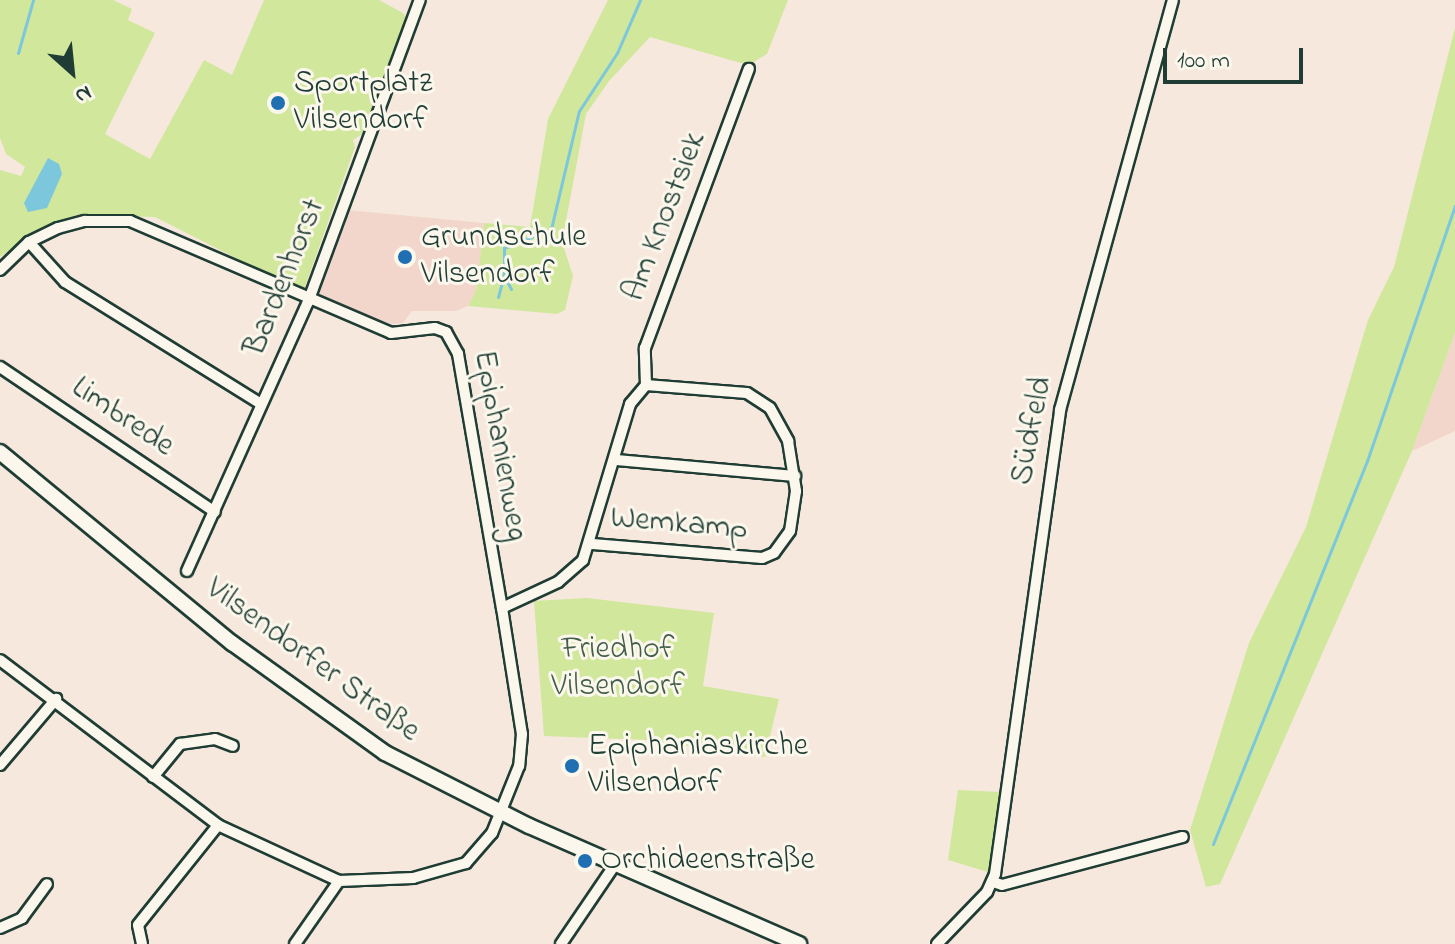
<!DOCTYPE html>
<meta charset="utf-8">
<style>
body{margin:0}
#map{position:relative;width:1455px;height:944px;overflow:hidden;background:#f7e8dd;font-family:"Indie Flower",sans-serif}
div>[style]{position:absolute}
.built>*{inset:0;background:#f2d6cb}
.green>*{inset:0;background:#d0e79c}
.water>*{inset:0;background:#7dc7dd}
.stream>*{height:3px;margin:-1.5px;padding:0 1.5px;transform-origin:1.5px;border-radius:1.5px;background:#7dc7dd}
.roads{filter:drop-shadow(2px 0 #1f3d34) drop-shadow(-2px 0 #1f3d34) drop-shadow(0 2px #1f3d34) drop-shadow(0 -2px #1f3d34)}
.street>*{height:10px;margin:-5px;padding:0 5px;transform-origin:5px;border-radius:5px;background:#fbf7ec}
.secondary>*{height:14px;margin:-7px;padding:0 7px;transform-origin:7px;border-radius:7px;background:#fbf7ec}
.dots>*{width:22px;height:22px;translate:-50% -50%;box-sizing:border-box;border:4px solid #fbf7ec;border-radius:50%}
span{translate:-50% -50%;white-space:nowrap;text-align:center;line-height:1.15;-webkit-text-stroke:6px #fbf7ec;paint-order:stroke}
.poi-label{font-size:32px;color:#1f3d34}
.left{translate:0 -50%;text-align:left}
.street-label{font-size:32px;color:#1f3d34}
.park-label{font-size:32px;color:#425f49}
.north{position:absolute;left:32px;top:32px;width:80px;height:80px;-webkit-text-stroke:6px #fbf7ec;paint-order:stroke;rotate:153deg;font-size:22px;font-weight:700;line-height:32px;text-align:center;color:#1f3d34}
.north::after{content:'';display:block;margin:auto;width:28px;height:36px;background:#1f3d34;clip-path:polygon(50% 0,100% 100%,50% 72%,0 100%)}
.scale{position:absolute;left:1163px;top:48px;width:140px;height:36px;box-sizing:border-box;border:4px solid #1f3d34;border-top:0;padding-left:10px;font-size:24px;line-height:28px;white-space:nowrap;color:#1f3d34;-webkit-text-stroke:6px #fbf7ec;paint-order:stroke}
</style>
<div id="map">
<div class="built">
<div style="clip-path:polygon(347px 210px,484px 223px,476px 291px,468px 306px,456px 311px,412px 311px,403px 323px,392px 324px,321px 300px,316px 291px)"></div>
<div style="clip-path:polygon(1455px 333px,1455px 431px,1412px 451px)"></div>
</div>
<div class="green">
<div style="clip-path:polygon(0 0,113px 0,132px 9px,128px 20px,155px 33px,105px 134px,150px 159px,204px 60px,232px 75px,264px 0,379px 0,403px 13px,407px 19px,365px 132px,353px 140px,355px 147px,303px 292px,155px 217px,78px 215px,40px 229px,0 257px,0 170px,21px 176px,25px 167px,6px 154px,0 138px)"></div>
<div style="clip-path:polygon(608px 0,788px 0,767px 54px,748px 65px,650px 37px,609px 81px,586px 114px,562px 242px,573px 276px,565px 310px,557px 314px,468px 306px,476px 291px,484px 223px,530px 227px,548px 119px)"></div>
<div style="clip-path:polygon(1455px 28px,1455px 333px,1412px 451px,1220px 884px,1206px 887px,1190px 830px,1249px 643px,1306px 527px,1368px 320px,1394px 267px)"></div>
<div style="clip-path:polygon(587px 598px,714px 613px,703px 686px,779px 699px,765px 757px,648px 740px,544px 736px,534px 601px)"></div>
<div style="clip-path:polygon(958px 790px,1001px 792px,991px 873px,948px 860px)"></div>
</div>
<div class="water">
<div style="clip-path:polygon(48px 158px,59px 164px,62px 174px,47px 208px,28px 212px,24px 203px)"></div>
</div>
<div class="stream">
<div style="left:18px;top:53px;width:55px;rotate:-74.2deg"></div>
<div style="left:511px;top:289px;width:16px;rotate:-117deg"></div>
<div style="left:504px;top:275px;width:27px;rotate:-90deg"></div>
<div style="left:504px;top:248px;width:51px;rotate:-22deg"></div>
<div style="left:551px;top:229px;width:121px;rotate:-76.7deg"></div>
<div style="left:579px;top:111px;width:69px;rotate:-56.8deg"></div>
<div style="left:617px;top:53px;width:58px;rotate:-66.5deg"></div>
<div style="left:498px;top:297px;width:23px;rotate:-75deg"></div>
<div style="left:1213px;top:844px;width:413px;rotate:-68.1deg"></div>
<div style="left:1367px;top:461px;width:270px;rotate:-71deg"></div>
</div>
<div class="roads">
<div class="street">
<div style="left:29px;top:242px;width:54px;rotate:48deg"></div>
<div style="left:65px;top:282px;width:231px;rotate:31.9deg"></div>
<div style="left:0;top:270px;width:40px;rotate:-44deg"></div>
<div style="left:29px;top:242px;width:32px;rotate:-26deg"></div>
<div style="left:58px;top:228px;width:28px;rotate:-15deg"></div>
<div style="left:85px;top:221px;width:45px"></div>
<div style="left:130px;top:221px;width:284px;rotate:23.2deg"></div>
<div style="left:391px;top:333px;width:44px;rotate:-6.5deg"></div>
<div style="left:435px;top:328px;width:12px;rotate:20deg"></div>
<div style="left:446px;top:332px;width:25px;rotate:61deg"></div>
<div style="left:458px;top:354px;width:258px;rotate:80.2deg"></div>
<div style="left:502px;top:608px;width:128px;rotate:81deg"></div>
<div style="left:522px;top:734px;width:32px;rotate:95deg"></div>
<div style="left:519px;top:766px;width:72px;rotate:111.9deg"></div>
<div style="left:492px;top:833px;width:40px;rotate:131deg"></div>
<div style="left:466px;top:863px;width:55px;rotate:164.2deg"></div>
<div style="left:413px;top:878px;width:74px;rotate:177.7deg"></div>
<div style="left:339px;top:881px;width:133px;rotate:-155.2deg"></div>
<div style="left:218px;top:825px;width:273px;rotate:-142.9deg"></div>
<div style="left:0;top:367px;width:259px;rotate:34deg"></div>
<div style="left:646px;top:385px;width:37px;rotate:-92deg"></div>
<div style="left:645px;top:348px;width:298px;rotate:-69.6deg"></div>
<div style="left:616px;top:460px;width:180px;rotate:5.1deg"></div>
<div style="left:187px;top:571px;width:295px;rotate:-65.8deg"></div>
<div style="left:308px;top:302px;width:322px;rotate:-69.7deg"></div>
<div style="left:502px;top:608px;width:62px;rotate:-24.9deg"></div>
<div style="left:558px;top:582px;width:33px;rotate:-41deg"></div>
<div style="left:583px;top:560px;width:163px;rotate:-73.2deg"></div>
<div style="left:630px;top:404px;width:25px;rotate:-50deg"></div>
<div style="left:646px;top:385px;width:101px;rotate:4.5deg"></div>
<div style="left:747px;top:393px;width:27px;rotate:33deg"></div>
<div style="left:770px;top:408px;width:38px;rotate:61deg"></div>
<div style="left:788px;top:441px;width:51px;rotate:80.9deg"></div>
<div style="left:796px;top:491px;width:40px;rotate:98.5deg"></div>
<div style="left:790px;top:531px;width:27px;rotate:126deg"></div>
<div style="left:774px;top:553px;width:13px;rotate:157deg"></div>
<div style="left:762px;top:558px;width:173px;rotate:-175.3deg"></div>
<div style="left:0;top:765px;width:87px;rotate:-49.7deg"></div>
<div style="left:153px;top:777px;width:43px;rotate:-50.7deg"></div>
<div style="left:180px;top:744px;width:35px;rotate:-8deg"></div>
<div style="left:215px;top:739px;width:19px;rotate:21deg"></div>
<div style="left:993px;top:882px;width:9px;rotate:18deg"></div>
<div style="left:1002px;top:885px;width:187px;rotate:-14.9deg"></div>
<div style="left:0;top:928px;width:24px;rotate:-24deg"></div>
<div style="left:22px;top:918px;width:42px;rotate:-53.7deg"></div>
<div style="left:142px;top:944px;width:19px;rotate:-102deg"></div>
<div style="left:138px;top:925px;width:128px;rotate:-51.3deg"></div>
<div style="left:295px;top:944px;width:77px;rotate:-55.1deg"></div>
<div style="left:561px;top:944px;width:98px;rotate:-55.8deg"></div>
<div style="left:937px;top:944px;width:72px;rotate:-46.1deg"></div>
<div style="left:987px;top:892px;width:20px;rotate:-66deg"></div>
<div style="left:995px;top:874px;width:469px;rotate:-82deg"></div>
<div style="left:1060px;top:410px;width:425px;rotate:-74.6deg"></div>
</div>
<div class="secondary">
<div style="left:0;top:452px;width:301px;rotate:39.5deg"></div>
<div style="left:232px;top:643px;width:188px;rotate:35.7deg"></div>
<div style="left:385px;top:753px;width:161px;rotate:26.9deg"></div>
<div style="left:529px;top:826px;width:295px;rotate:23.6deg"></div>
</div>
</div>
<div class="dots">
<div style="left:278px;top:103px;background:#1f6fb2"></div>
<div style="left:405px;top:257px;background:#1f6fb2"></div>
<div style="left:572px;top:766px;background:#1f6fb2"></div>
<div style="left:585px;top:861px;background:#1f6fb2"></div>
</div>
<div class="poi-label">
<span class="left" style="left:294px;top:103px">Sportplatz<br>Vilsendorf</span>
<span class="left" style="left:421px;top:257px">Grundschule<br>Vilsendorf</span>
<span class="left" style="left:588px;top:766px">Epiphaniaskirche<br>Vilsendorf</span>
<span class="left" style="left:601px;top:861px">Orchideenstraße</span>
</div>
<div class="street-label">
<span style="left:666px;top:217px;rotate:-69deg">Am Knostsiek</span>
<span style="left:286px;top:278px;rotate:-68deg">Bardenhorst</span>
<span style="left:122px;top:418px;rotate:34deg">Limbrede</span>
<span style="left:1033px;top:431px;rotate:-79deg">Südfeld</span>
<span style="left:499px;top:446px;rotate:80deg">Epiphanienweg</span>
<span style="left:679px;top:525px;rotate:5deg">Wemkamp</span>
<span style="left:312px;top:661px;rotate:36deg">Vilsendorfer Straße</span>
</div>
<div class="park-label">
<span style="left:618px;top:669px">Friedhof<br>Vilsendorf</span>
</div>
<div class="north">N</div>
<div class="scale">100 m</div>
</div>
